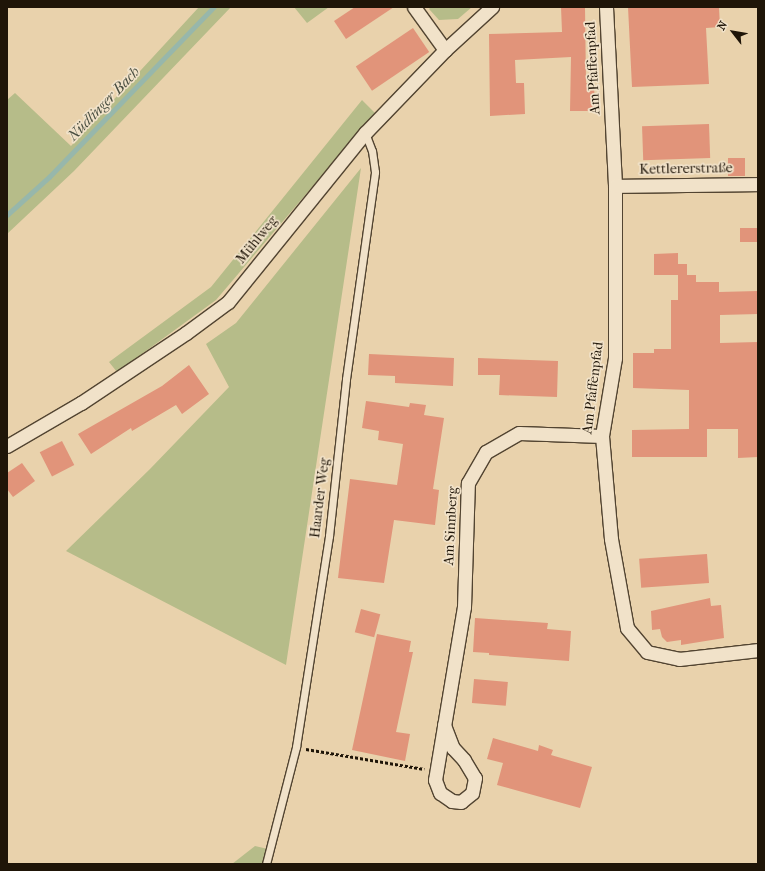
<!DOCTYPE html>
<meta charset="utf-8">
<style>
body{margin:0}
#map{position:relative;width:765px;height:871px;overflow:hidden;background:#e9d2ac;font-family:"IM FELL French Canon",serif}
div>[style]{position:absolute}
.green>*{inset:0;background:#b6bc89}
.stream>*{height:4.5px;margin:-2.25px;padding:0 2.25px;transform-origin:2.25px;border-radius:2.25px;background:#97b7ab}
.building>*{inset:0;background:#e1947a;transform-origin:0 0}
.path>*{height:2.5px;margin-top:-1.25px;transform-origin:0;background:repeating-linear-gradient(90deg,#1f1508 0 3px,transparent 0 5px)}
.roads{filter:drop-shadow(1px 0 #524431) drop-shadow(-1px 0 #524431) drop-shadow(0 1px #524431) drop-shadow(0 -1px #524431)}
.lane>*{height:7px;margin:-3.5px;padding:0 3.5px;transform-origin:3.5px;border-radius:3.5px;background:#f1e2c9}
.street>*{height:13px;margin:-6.5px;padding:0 6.5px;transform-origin:6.5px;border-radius:6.5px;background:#f1e2c9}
span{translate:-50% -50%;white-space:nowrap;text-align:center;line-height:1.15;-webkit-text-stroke:3.5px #f1e2c9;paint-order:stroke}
.street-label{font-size:14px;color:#1f1508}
.water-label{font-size:15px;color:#494e41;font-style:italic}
.frame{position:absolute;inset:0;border:8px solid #1f1508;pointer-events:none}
.north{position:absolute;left:713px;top:12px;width:40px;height:40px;-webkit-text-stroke:3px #f1e2c9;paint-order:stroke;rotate:301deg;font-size:11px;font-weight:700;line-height:16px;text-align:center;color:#1f1508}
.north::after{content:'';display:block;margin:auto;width:14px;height:18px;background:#1f1508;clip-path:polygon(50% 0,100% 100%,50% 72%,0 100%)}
</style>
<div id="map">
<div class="green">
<div style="clip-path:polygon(199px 7px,231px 7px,74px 171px,7px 234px,7px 100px,15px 93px,71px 146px)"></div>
<div style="clip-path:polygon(294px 7px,329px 7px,307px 23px)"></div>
<div style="clip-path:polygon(431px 7px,472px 7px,458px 19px,439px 20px,429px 9px)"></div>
<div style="clip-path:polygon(362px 100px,375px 113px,216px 300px,117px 372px,109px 362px,211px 287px)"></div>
<div style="clip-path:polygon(361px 168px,286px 665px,66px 551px,150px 469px,229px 387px,206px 344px,236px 323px)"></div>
<div style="clip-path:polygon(255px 846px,272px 850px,266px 864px,232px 864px)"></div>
</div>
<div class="stream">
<div style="left:7px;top:215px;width:57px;rotate:-42.1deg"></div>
<div style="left:49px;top:177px;width:237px;rotate:-45.9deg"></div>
</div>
<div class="building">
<div style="clip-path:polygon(355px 7px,394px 7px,346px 39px,334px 21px)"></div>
<div style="clip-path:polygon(561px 7px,585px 7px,586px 83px,594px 83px,595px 111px,570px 111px,571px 57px,515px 60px,516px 83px,524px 83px,525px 114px,490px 116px,489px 34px,562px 32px)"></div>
<div style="clip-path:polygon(628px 7px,719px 7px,720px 27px,706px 28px,709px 84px,632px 87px)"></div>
<div style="left:413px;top:28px;width:29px;height:69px;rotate:56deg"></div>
<div style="left:709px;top:124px;width:34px;height:67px;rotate:88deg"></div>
<div style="left:728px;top:158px;width:17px;height:18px"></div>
<div style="left:740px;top:228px;width:18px;height:14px"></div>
<div style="clip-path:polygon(678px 253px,678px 264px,687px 264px,687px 275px,696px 275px,696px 282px,719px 282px,719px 292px,758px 291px,758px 314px,720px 315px,720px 343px,758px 342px,758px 457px,738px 458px,738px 429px,707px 429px,707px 457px,632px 457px,632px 430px,689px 429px,689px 390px,633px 388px,633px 353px,654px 353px,654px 349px,671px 349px,671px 300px,678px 300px,678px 275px,654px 275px,654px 254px)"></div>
<div style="clip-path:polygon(369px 354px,454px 358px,453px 386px,395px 383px,395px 376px,368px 375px)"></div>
<div style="clip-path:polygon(478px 358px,558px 361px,557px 397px,499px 395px,500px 375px,478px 375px)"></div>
<div style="clip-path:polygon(189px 365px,209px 394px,182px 414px,176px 405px,132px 431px,131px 428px,91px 454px,78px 434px,162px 386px)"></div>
<div style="clip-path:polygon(366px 401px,409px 407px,410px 403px,426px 405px,424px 415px,444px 418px,433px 489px,439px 490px,435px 525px,394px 520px,384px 583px,338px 578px,350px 479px,397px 485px,403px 444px,378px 440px,379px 431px,362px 428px)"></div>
<div style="left:62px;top:441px;width:27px;height:25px;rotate:63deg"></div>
<div style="clip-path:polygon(22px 463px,35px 481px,13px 497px,7px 489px,7px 473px)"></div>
<div style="left:707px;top:554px;width:29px;height:68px;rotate:86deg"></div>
<div style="clip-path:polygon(710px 598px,711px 606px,721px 605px,724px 638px,681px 645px,681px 640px,667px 642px,662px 637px,660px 629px,652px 630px,651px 611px)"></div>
<div style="left:361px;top:609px;width:20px;height:24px;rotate:15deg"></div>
<div style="clip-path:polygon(475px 618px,548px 623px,547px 629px,571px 631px,569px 661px,489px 655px,489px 653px,473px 652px)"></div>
<div style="clip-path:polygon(377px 634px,411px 641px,409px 652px,413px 652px,396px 732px,410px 734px,405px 761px,352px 750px)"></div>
<div style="left:474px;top:679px;width:34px;height:24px;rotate:5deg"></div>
<div style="clip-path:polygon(493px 738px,538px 751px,539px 745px,553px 750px,551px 755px,592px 767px,580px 808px,497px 785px,503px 763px,487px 759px)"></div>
</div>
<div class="path">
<div style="left:306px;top:749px;width:120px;rotate:9.6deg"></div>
</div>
<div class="roads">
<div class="lane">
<div style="left:266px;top:864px;width:121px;rotate:-75.6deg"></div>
<div style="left:296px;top:747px;width:214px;rotate:-81.1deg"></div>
<div style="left:329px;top:536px;width:158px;rotate:-83.8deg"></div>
<div style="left:346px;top:379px;width:209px;rotate:-82deg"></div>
<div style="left:375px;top:172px;width:21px;rotate:-98deg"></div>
<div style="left:372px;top:151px;width:19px;rotate:-111deg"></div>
</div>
<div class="street">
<div style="left:414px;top:7px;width:53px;rotate:54.2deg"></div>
<div style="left:606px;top:7px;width:179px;rotate:87.1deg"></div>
<div style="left:615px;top:186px;width:172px;rotate:90deg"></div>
<div style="left:615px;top:358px;width:79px;rotate:99.5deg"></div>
<div style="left:602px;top:436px;width:103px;rotate:85deg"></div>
<div style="left:611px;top:539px;width:90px;rotate:79.8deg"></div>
<div style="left:627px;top:628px;width:31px;rotate:50deg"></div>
<div style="left:647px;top:652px;width:33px;rotate:12deg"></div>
<div style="left:679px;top:659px;width:80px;rotate:-6.5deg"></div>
<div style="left:615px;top:186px;width:143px;rotate:-0.8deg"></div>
<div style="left:7px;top:446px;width:86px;rotate:-30.2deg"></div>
<div style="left:81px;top:403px;width:126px;rotate:-33.7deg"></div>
<div style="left:186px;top:333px;width:52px;rotate:-36.4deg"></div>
<div style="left:228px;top:302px;width:218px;rotate:-51deg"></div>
<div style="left:365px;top:133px;width:115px;rotate:-46.1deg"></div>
<div style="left:445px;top:50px;width:64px;rotate:-42.5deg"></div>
<div style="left:444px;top:725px;width:25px;rotate:69deg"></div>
<div style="left:453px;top:748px;width:16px;rotate:47deg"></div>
<div style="left:464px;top:760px;width:21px;rotate:59deg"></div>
<div style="left:475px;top:778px;width:15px;rotate:101deg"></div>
<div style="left:472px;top:793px;width:14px;rotate:141deg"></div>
<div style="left:461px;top:802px;width:9px;rotate:-174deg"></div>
<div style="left:452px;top:801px;width:14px;rotate:-146deg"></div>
<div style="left:440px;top:793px;width:14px;rotate:-111deg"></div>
<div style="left:435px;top:780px;width:175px;rotate:-80.5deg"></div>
<div style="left:464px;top:607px;width:124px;rotate:-88.2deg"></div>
<div style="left:468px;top:483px;width:36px;rotate:-60deg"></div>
<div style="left:486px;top:452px;width:38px;rotate:-30deg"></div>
<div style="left:519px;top:433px;width:83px;rotate:2.1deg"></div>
</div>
</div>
<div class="street-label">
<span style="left:593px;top:68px;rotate:-93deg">Am Pfaffenpfad</span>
<span style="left:686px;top:169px;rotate:-1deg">Kettlererstraße</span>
<span style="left:257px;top:240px;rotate:-51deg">Mühlweg</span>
<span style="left:593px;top:388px;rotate:-83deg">Am Pfaffenpfad</span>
<span style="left:320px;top:498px;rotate:-83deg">Haarder Weg</span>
<span style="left:451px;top:526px;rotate:-87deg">Am Sinnberg</span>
</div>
<div class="water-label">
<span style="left:104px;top:104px;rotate:-46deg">Nüdlinger Bach</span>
</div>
<div class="frame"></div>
<div class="north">N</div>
</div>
